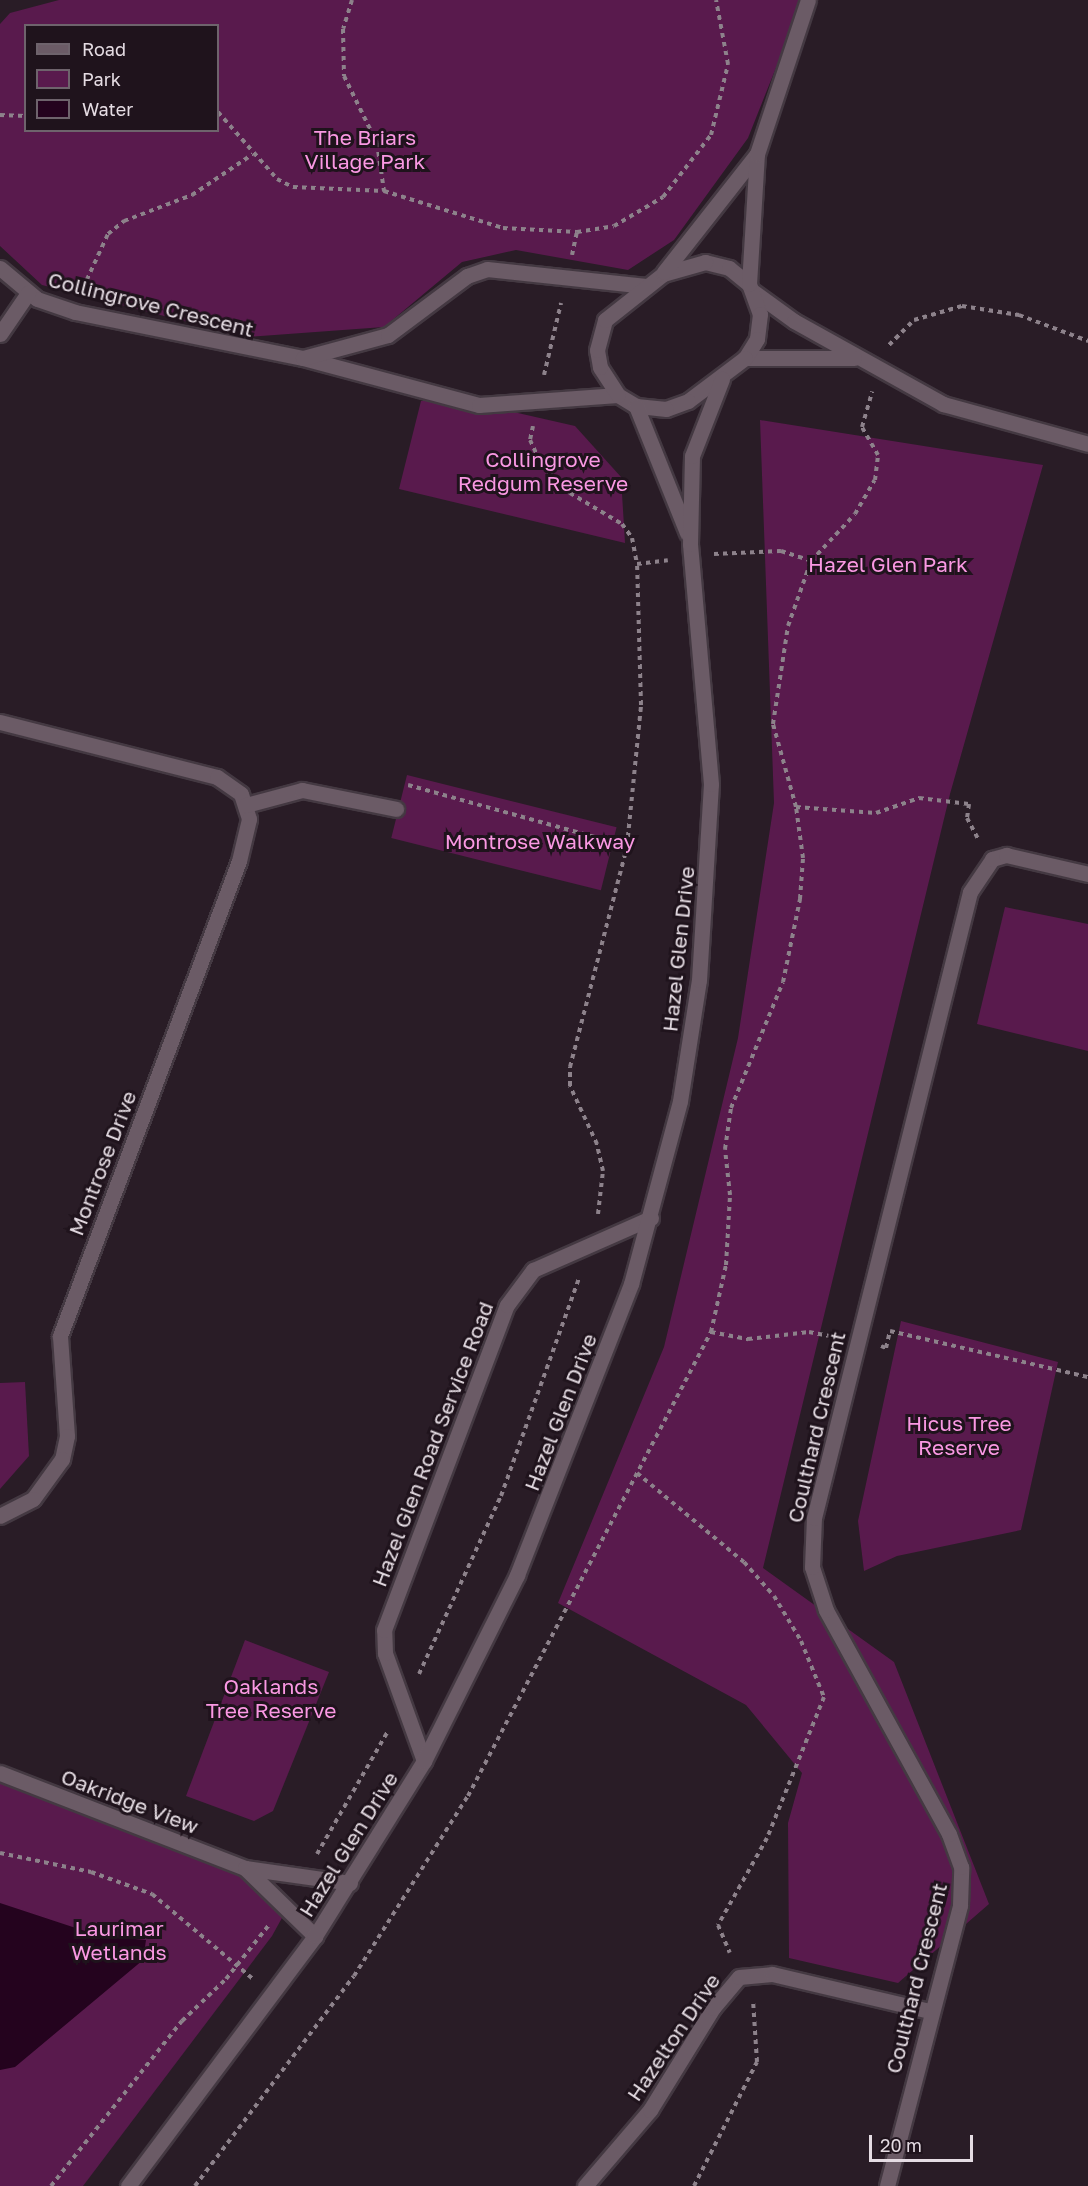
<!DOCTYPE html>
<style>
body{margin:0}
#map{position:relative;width:1088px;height:2186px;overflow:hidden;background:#291c26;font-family:"Golos Text",sans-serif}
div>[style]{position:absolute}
.green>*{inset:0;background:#591a4d;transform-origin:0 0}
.water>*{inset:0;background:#24031e}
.path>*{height:4px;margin-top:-2px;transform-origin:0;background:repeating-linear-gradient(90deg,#8d828b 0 4.5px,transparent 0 9px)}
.roads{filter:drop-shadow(2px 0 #443942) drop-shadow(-2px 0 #443942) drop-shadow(0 2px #443942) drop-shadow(0 -2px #443942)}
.street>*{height:15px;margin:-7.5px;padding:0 7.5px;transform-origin:7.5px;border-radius:7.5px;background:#6b5b66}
.secondary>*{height:15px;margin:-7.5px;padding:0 7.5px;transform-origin:7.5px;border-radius:7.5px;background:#6b5b66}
span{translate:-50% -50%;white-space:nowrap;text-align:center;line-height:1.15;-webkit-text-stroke:6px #1f131c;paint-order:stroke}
.park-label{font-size:21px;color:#fa98e3}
.street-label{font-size:21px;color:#e5dce3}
.legend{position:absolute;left:24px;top:24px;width:195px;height:108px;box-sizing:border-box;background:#1f131c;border:2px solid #6e636c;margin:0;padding:8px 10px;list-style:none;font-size:18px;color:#e5dce3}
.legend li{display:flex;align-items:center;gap:12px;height:30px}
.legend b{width:30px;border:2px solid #6e636c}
.scale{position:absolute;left:869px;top:2135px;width:104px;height:27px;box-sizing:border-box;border:3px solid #e5dce3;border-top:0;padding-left:8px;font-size:18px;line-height:21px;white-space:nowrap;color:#e5dce3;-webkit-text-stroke:4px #1f131c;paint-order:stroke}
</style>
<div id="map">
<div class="green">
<div style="clip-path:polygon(evenodd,59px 0,803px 0,748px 138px,674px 240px,628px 270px,516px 250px,462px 262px,384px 327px,247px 337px,42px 285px,0 246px,0 24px,10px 13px,59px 0,26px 26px,218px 26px,218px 130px,26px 130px,26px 26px)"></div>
<div style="clip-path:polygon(421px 401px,465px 401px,575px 426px,621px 477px,625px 543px,399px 489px)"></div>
<div style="clip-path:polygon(760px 420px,1043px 465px,950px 794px,763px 1568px,894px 1662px,989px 1904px,898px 1983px,789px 1958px,788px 1823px,802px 1773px,746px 1705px,558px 1603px,664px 1347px,738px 1038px,774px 803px)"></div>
<div style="left:407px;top:775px;width:216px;height:65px;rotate:14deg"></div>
<div style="clip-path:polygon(1005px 907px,1088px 924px,1088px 1051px,977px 1024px)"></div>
<div style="clip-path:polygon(901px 1321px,1058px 1362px,1021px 1530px,897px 1556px,864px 1571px,858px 1521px)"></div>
<div style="clip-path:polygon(25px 1382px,29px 1456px,0 1489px,0 1383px)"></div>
<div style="clip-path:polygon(245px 1640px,329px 1672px,273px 1811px,254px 1821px,186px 1796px)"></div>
<div style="clip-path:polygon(0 1765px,255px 1864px,270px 1872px,283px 1900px,283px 1916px,272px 1936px,83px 2186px,0 2186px)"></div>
</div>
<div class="water">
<div style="clip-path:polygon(0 1903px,100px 1936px,146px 1940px,143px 1960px,15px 2067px,0 2070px)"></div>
</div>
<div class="path">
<div style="left:352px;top:0;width:30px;rotate:107deg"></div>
<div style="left:343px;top:29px;width:47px;rotate:88.8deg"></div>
<div style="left:344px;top:76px;width:75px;rotate:63.8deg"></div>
<div style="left:377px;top:143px;width:49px;rotate:81.7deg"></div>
<div style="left:218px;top:112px;width:89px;rotate:48.6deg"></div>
<div style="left:277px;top:179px;width:18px;rotate:27deg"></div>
<div style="left:293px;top:187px;width:91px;rotate:2.5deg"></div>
<div style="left:384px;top:191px;width:125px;rotate:17.3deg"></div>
<div style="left:503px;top:228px;width:74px;rotate:3.1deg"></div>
<div style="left:577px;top:232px;width:37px;rotate:-9deg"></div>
<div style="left:614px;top:226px;width:57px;rotate:-30.6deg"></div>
<div style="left:663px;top:197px;width:78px;rotate:-52.3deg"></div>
<div style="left:711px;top:135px;width:73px;rotate:-76.5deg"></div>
<div style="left:728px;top:64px;width:65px;rotate:-100.6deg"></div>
<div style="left:0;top:115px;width:26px;rotate:2deg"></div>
<div style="left:572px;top:255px;width:24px;rotate:-78deg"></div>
<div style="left:83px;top:288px;width:60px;rotate:-65.2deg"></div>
<div style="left:108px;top:234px;width:21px;rotate:-39deg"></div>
<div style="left:124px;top:221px;width:73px;rotate:-20.9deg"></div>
<div style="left:192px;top:195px;width:73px;rotate:-33.9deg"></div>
<div style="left:889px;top:345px;width:35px;rotate:-45deg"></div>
<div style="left:914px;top:320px;width:50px;rotate:-16.3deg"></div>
<div style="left:962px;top:306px;width:58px;rotate:9deg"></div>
<div style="left:1019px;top:315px;width:74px;rotate:20.6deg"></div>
<div style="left:544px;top:375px;width:74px;rotate:-76.7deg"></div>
<div style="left:533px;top:426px;width:14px;rotate:102deg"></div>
<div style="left:530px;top:440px;width:29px;rotate:65deg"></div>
<div style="left:542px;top:466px;width:39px;rotate:44deg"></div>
<div style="left:570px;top:493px;width:61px;rotate:30.8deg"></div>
<div style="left:622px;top:524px;width:17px;rotate:54deg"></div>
<div style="left:632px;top:538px;width:26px;rotate:79deg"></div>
<div style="left:637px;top:564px;width:31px;rotate:-7deg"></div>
<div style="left:714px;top:554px;width:67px;rotate:-2.6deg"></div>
<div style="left:781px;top:551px;width:32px;rotate:18deg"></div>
<div style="left:811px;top:561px;width:64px;rotate:-46.9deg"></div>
<div style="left:855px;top:514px;width:39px;rotate:-60deg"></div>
<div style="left:875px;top:480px;width:25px;rotate:-83deg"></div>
<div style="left:878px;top:455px;width:32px;rotate:-120deg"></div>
<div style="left:862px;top:427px;width:37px;rotate:-74deg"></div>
<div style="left:408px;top:785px;width:227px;rotate:15.6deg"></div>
<div style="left:796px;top:807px;width:80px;rotate:4.3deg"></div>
<div style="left:876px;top:813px;width:46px;rotate:-19.2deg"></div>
<div style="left:919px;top:798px;width:50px;rotate:6.8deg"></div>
<div style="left:969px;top:804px;width:14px;rotate:98deg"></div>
<div style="left:967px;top:818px;width:24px;rotate:62deg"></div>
<div style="left:598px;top:1214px;width:43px;rotate:-83.4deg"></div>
<div style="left:603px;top:1171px;width:28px;rotate:-103deg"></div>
<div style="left:597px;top:1144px;width:64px;rotate:-115deg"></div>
<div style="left:570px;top:1086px;width:19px;rotate:-90deg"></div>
<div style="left:570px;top:1067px;width:228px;rotate:-75.5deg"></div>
<div style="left:627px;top:846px;width:142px;rotate:-84.3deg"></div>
<div style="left:641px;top:705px;width:141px;rotate:-91.6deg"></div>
<div style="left:711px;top:1332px;width:38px;rotate:11deg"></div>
<div style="left:748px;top:1339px;width:61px;rotate:-6.5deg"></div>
<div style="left:809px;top:1332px;width:26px;rotate:11deg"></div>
<div style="left:881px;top:1346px;width:5px;rotate:22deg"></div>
<div style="left:886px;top:1348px;width:17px;rotate:-77deg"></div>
<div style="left:890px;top:1331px;width:203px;rotate:13.1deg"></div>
<div style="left:637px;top:1473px;width:139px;rotate:39.8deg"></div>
<div style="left:744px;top:1562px;width:45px;rotate:48.6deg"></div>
<div style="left:774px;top:1596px;width:52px;rotate:59deg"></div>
<div style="left:801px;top:1641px;width:61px;rotate:67.7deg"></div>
<div style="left:824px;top:1697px;width:152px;rotate:112deg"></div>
<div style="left:767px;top:1838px;width:100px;rotate:119.4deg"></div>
<div style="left:718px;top:1925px;width:30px;rotate:67deg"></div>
<div style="left:419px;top:1674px;width:196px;rotate:-65.3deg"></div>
<div style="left:501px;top:1496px;width:232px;rotate:-70.3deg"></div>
<div style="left:0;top:1853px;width:93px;rotate:11.8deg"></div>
<div style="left:91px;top:1872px;width:65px;rotate:19.8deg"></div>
<div style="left:152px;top:1894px;width:132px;rotate:40.1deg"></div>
<div style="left:317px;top:1854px;width:140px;rotate:-60deg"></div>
<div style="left:51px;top:2186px;width:211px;rotate:-51.6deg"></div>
<div style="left:182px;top:2021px;width:61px;rotate:-43.7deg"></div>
<div style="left:226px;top:1979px;width:69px;rotate:-51.5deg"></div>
<div style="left:195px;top:2186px;width:263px;rotate:-52.9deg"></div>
<div style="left:354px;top:1976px;width:213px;rotate:-57.7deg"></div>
<div style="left:468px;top:1796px;width:524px;rotate:-62.36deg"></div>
<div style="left:711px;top:1332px;width:69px;rotate:-77.4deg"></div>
<div style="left:726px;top:1265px;width:70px;rotate:-86.7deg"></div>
<div style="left:730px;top:1195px;width:46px;rotate:-96.2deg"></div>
<div style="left:725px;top:1149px;width:41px;rotate:-81.7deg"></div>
<div style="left:731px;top:1108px;width:136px;rotate:-67.6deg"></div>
<div style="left:783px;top:982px;width:85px;rotate:-78.4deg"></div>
<div style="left:800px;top:899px;width:41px;rotate:-85.8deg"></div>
<div style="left:803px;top:858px;width:51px;rotate:-97.8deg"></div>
<div style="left:796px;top:807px;width:86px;rotate:-105.5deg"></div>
<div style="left:773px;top:724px;width:99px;rotate:-81.3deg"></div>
<div style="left:788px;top:626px;width:69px;rotate:-70.5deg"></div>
<div style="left:694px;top:2186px;width:139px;rotate:-63.1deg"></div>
<div style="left:757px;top:2062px;width:62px;rotate:-93.7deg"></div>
</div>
<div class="roads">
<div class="street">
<div style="left:0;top:268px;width:48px;rotate:40deg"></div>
<div style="left:37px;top:299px;width:40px;rotate:18.9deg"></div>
<div style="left:75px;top:312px;width:233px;rotate:11.4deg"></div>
<div style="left:303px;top:358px;width:182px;rotate:15deg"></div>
<div style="left:479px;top:405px;width:139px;rotate:-4.1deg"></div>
<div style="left:754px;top:292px;width:49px;rotate:35.9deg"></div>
<div style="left:794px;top:321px;width:171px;rotate:29.1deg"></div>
<div style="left:943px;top:404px;width:150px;rotate:15.4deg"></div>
<div style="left:0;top:334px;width:50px;rotate:-55.7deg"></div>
<div style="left:303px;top:358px;width:88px;rotate:-15.1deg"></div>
<div style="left:388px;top:335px;width:99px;rotate:-36.8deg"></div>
<div style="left:467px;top:276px;width:21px;rotate:-19deg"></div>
<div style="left:487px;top:269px;width:160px;rotate:6.1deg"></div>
<div style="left:745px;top:358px;width:109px"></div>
<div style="left:0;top:722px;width:224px;rotate:14.2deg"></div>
<div style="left:217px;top:777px;width:29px;rotate:35deg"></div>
<div style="left:241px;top:794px;width:26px;rotate:72deg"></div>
<div style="left:249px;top:819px;width:43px;rotate:103.4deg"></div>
<div style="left:239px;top:861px;width:508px;rotate:110.65deg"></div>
<div style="left:60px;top:1336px;width:100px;rotate:86deg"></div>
<div style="left:67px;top:1436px;width:24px;rotate:102deg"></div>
<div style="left:62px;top:1459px;width:49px;rotate:125.9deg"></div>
<div style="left:33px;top:1499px;width:37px;rotate:153deg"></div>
<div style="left:246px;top:805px;width:58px;rotate:-15deg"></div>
<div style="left:302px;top:790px;width:96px;rotate:11.4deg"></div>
<div style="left:424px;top:1761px;width:115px;rotate:-109.9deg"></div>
<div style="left:385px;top:1653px;width:23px;rotate:-92deg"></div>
<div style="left:384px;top:1630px;width:347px;rotate:-69.3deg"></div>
<div style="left:507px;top:1305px;width:44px;rotate:-53.4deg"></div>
<div style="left:533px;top:1270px;width:129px;rotate:-23.8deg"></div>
<div style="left:0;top:1773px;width:263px;rotate:21.2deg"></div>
<div style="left:245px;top:1868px;width:106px;rotate:8.1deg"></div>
<div style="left:245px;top:1868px;width:98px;rotate:44.2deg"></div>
<div style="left:585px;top:2186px;width:100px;rotate:-49.5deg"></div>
<div style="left:650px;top:2110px;width:120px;rotate:-58.3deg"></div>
<div style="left:713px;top:2008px;width:40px;rotate:-50deg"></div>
<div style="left:739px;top:1977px;width:33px;rotate:-5deg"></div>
<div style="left:772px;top:1974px;width:162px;rotate:13.2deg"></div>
<div style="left:887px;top:2186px;width:290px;rotate:-75.4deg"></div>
<div style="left:960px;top:1905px;width:38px;rotate:-88deg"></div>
<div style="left:961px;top:1867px;width:35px;rotate:-110deg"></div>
<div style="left:949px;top:1834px;width:256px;rotate:-118.8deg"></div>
<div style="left:826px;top:1610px;width:45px;rotate:-108deg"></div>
<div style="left:812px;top:1567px;width:49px;rotate:-87.7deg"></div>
<div style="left:814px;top:1518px;width:645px;rotate:-76.01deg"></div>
<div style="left:970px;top:892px;width:40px;rotate:-56deg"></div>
<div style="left:992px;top:859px;width:15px;rotate:-16deg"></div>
<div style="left:1006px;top:855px;width:84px;rotate:13deg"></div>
</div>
<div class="secondary">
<div style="left:705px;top:262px;width:25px;rotate:14deg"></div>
<div style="left:729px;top:268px;width:26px;rotate:39deg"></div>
<div style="left:749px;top:284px;width:32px;rotate:70deg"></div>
<div style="left:760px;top:314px;width:25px;rotate:97deg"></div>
<div style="left:757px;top:339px;width:22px;rotate:122deg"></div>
<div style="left:745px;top:358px;width:71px;rotate:143deg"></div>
<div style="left:688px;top:401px;width:23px;rotate:160deg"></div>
<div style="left:666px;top:409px;width:30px;rotate:-174deg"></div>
<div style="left:636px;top:406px;width:21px;rotate:-149deg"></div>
<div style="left:618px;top:395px;width:33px;rotate:-123deg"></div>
<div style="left:600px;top:367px;width:17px;rotate:-100deg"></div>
<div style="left:597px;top:350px;width:31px;rotate:-75deg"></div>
<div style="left:605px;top:320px;width:74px;rotate:-38.4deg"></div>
<div style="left:663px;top:274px;width:44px;rotate:-15.9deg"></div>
<div style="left:664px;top:272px;width:150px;rotate:-51.8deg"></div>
<div style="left:749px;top:284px;width:130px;rotate:-86.5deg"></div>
<div style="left:757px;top:154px;width:162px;rotate:-71.7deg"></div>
<div style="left:636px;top:406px;width:137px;rotate:68.1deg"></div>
<div style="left:128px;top:2186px;width:312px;rotate:-53.2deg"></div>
<div style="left:315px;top:1936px;width:206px;rotate:-58.1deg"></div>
<div style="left:424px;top:1761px;width:208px;rotate:-63.4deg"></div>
<div style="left:517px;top:1575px;width:313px;rotate:-68.6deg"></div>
<div style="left:631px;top:1284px;width:189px;rotate:-75deg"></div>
<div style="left:680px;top:1101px;width:122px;rotate:-81.1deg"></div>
<div style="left:699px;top:980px;width:196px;rotate:-86.5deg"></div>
<div style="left:711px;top:784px;width:241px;rotate:-95deg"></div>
<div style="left:690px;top:544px;width:88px;rotate:-88.7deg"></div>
<div style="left:692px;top:456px;width:83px;rotate:-68.7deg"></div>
</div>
</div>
<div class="park-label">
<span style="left:365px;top:149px">The Briars<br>Village Park</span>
<span style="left:543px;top:471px">Collingrove<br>Redgum Reserve</span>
<span style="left:888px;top:564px">Hazel Glen Park</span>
<span style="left:540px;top:841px">Montrose Walkway</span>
<span style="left:959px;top:1435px">Hicus Tree<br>Reserve</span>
<span style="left:271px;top:1698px">Oaklands<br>Tree Reserve</span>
<span style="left:119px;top:1940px">Laurimar<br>Wetlands</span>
</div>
<div class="street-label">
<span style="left:151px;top:304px;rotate:14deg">Collingrove Crescent</span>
<span style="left:678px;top:949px;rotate:-84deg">Hazel Glen Drive</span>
<span style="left:102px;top:1163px;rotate:-69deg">Montrose Drive</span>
<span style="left:560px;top:1412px;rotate:-69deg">Hazel Glen Drive</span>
<span style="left:816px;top:1427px;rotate:-77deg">Coulthard Crescent</span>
<span style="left:432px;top:1444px;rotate:-69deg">Hazel Glen Road Service Road</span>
<span style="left:130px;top:1801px;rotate:21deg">Oakridge View</span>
<span style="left:348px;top:1844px;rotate:-58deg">Hazel Glen Drive</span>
<span style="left:916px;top:1978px;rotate:-76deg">Coulthard Crescent</span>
<span style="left:673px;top:2037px;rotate:-56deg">Hazelton Drive</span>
</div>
<ul class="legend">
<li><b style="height:8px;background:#6b5b66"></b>Road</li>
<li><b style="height:16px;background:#591a4d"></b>Park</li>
<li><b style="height:16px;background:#24031e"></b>Water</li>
</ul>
<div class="scale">20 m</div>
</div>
